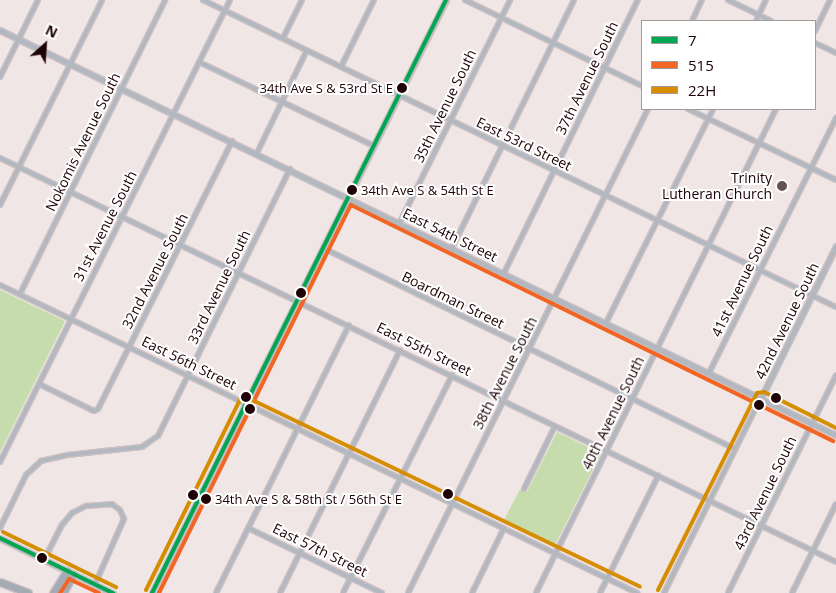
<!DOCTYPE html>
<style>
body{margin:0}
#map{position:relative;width:836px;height:593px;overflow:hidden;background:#f0e6e6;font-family:"Open Sans",sans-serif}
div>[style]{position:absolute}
.green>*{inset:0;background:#c6dcac}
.roads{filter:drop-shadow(1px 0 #cdc2c3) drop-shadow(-1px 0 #cdc2c3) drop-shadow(0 1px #cdc2c3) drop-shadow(0 -1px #cdc2c3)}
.minor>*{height:4px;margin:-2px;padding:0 2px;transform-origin:2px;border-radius:2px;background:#b3b8c0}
.tertiary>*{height:4.5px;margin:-2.25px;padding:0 2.25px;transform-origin:2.25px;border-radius:2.25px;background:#b3b8c0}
.motorway>*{height:7px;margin:-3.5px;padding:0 3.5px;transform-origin:3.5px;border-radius:3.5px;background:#a5abb5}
.bus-1>*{height:4px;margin:-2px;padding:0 2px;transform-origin:2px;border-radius:2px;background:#00a651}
.bus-2>*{height:4px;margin:-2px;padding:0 2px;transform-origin:2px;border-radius:2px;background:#f26522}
.bus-3>*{height:4px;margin:-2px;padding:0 2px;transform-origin:2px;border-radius:2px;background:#d68d01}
.dots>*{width:14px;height:14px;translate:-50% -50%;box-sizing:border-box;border:2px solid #fff;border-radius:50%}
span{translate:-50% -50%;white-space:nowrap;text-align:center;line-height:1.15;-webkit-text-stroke:4px #fff;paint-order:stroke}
.bus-label{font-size:13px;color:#1d0206}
.right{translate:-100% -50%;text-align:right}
.left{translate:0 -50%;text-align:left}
.street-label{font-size:14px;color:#1d0206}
.poi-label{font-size:14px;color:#1d0206}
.legend{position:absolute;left:641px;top:20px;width:175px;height:90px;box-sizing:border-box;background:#fff;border:1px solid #a59a9b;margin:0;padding:6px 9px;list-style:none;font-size:15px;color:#1d0206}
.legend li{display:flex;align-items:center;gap:10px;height:25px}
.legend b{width:25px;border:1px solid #a59a9b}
.north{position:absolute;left:20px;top:20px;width:50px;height:50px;-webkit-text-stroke:4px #fff;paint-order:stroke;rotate:26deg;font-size:14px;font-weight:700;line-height:20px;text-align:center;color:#1d0206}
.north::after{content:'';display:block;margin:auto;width:18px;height:22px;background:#1d0206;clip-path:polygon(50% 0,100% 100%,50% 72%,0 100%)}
</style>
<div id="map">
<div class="green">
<div style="clip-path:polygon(0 290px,65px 321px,0 452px)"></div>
<div style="clip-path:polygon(557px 432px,601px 453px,554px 547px,503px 522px,520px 489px,527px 492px)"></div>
</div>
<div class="roads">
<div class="minor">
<div style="left:203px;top:0;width:704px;rotate:25.87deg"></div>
<div style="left:465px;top:0;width:197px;rotate:25.9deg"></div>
<div style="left:728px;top:0;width:48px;rotate:26deg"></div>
<div style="left:692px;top:21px;width:23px;rotate:-65deg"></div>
<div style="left:756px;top:21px;width:23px;rotate:-65deg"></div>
<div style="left:815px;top:31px;width:34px;rotate:-64deg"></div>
<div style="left:283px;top:38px;width:42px;rotate:-63.4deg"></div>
<div style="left:815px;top:43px;width:23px;rotate:25deg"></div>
<div style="left:199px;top:62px;width:194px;rotate:25.6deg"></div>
<div style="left:341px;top:67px;width:75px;rotate:-63.8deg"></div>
<div style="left:0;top:77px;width:86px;rotate:-63.7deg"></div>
<div style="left:688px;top:109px;width:164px;rotate:25.6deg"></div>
<div style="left:257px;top:153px;width:114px;rotate:-64.1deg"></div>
<div style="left:0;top:158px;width:928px;rotate:25.79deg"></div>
<div style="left:0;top:205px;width:229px;rotate:-63.5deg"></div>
<div style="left:400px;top:222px;width:248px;rotate:-63.6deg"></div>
<div style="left:323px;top:248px;width:458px;rotate:26deg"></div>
<div style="left:452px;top:248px;width:276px;rotate:-63.8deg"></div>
<div style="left:504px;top:273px;width:304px;rotate:-63.9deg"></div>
<div style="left:0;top:285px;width:708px;rotate:25.8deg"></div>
<div style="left:20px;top:294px;width:328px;rotate:-63.7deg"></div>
<div style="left:606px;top:323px;width:239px;rotate:-63.4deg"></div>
<div style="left:709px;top:373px;width:285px;rotate:-63.5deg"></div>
<div style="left:39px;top:384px;width:61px;rotate:26.1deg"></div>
<div style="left:94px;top:411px;width:4px;rotate:-27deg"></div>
<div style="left:98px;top:409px;width:300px;rotate:-63.4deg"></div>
<div style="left:0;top:462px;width:516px;rotate:-63.53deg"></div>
<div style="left:524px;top:489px;width:70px;rotate:-63.8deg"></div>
<div style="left:0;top:528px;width:59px;rotate:-63.9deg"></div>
<div style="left:26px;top:475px;width:21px;rotate:-43deg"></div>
<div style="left:41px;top:461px;width:27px;rotate:-13deg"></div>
<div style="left:67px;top:455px;width:75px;rotate:-6.1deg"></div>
<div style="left:142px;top:447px;width:19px;rotate:-35deg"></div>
<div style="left:158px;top:436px;width:298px;rotate:-63.7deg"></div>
<div style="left:248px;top:528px;width:149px;rotate:25.9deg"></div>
<div style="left:44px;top:560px;width:39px;rotate:-63deg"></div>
<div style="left:62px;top:525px;width:16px;rotate:-50deg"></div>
<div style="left:72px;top:513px;width:16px;rotate:-27deg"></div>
<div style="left:86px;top:506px;width:26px;rotate:-4deg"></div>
<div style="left:112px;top:504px;width:10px;rotate:37deg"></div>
<div style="left:120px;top:510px;width:10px;rotate:66deg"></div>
<div style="left:124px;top:519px;width:71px;rotate:114deg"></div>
<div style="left:216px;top:593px;width:299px;rotate:-63.6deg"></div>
<div style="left:280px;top:593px;width:271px;rotate:-63.7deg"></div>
<div style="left:343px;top:593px;width:244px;rotate:-63.4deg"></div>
<div style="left:408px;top:593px;width:540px;rotate:-63.62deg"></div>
<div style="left:472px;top:593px;width:72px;rotate:-63.8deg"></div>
<div style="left:536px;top:593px;width:540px;rotate:-63.62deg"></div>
<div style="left:600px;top:593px;width:131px;rotate:-63.6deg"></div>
<div style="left:664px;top:593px;width:218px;rotate:-63.6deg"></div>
<div style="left:728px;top:593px;width:243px;rotate:-63.6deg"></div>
<div style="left:792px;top:593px;width:99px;rotate:-63.7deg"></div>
</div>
<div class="tertiary">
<div style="left:0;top:30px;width:929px;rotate:25.85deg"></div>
<div style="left:761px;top:398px;width:169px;rotate:-63.7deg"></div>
<div style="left:0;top:538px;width:126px;rotate:26deg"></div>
<div style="left:152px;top:593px;width:662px;rotate:-63.63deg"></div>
</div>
<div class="motorway">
<div style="left:0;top:582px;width:30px;rotate:21deg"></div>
<div style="left:53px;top:593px;width:26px;rotate:-58deg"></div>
<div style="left:63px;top:593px;width:21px;rotate:-62deg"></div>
</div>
</div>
<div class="bus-1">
<div style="left:0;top:538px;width:126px;rotate:26deg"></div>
<div style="left:152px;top:593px;width:662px;rotate:-63.63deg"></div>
</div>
<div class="bus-2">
<div style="left:60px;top:593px;width:17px;rotate:-57deg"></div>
<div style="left:69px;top:579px;width:33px;rotate:25deg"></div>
<div style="left:159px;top:593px;width:433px;rotate:-63.7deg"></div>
<div style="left:351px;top:205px;width:537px;rotate:26.09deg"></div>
</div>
<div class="bus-3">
<div style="left:3px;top:532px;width:126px;rotate:26deg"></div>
<div style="left:146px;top:590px;width:212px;rotate:-63.7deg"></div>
<div style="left:240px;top:400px;width:7px;rotate:-27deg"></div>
<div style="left:246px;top:397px;width:437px;rotate:25.7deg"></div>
<div style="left:658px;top:590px;width:220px;rotate:-63.3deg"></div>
<div style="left:757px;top:393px;width:7px;rotate:-8deg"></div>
<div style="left:764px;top:392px;width:80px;rotate:26.6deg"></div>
</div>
<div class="dots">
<div style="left:402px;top:88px;background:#1d0206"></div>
<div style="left:782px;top:186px;background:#675254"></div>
<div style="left:352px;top:190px;background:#1d0206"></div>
<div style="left:301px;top:293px;background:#1d0206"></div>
<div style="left:246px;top:397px;background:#1d0206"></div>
<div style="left:776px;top:398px;background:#1d0206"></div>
<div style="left:759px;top:405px;background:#1d0206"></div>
<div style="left:250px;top:409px;background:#1d0206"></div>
<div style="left:448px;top:494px;background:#1d0206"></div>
<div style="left:193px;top:495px;background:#1d0206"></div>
<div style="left:206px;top:499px;background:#1d0206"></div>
<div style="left:42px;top:558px;background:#1d0206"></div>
</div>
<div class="bus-label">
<span class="right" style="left:393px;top:88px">34th Ave S &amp; 53rd St E</span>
<span class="left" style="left:361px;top:190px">34th Ave S &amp; 54th St E</span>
<span class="left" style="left:215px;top:499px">34th Ave S &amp; 58th St / 56th St E</span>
</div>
<div class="street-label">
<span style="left:587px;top:78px;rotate:-64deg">37th Avenue South</span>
<span style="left:445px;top:106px;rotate:-64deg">35th Avenue South</span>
<span style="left:83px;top:142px;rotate:-64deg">Nokomis Avenue South</span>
<span style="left:524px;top:144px;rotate:26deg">East 53rd Street</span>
<span style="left:105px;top:226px;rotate:-63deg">31st Avenue South</span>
<span style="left:450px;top:235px;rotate:26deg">East 54th Street</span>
<span style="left:155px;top:271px;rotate:-63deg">32nd Avenue South</span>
<span style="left:742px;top:281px;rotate:-64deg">41st Avenue South</span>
<span style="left:219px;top:287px;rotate:-64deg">33rd Avenue South</span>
<span style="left:453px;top:300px;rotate:26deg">Boardman Street</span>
<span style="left:787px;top:321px;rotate:-64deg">42nd Avenue South</span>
<span style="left:424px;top:349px;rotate:26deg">East 55th Street</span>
<span style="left:189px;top:363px;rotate:26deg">East 56th Street</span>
<span style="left:505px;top:373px;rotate:-63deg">38th Avenue South</span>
<span style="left:613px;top:413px;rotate:-64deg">40th Avenue South</span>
<span style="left:765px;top:493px;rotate:-64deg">43rd Avenue South</span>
<span style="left:320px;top:550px;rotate:26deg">East 57th Street</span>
</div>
<div class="poi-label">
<span class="right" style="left:772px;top:186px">Trinity<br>Lutheran Church</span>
</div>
<ul class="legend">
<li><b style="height:6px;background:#00a651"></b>7</li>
<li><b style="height:6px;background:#f26522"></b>515</li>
<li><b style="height:6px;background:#d68d01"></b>22H</li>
</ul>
<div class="north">N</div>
</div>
